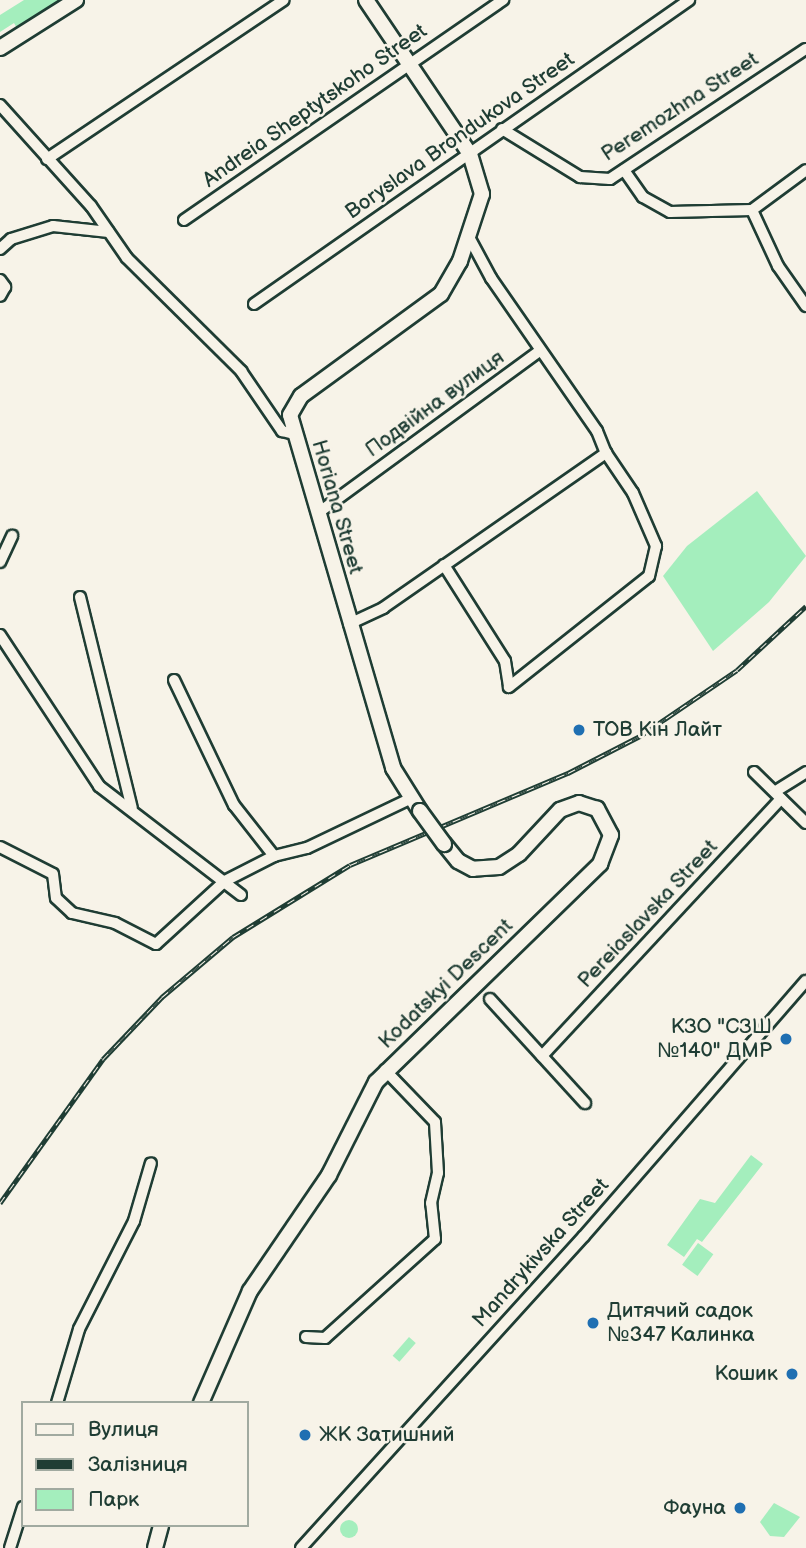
<!DOCTYPE html>
<meta charset="utf-8">
<style>
body{margin:0}
#map{position:relative;width:806px;height:1548px;overflow:hidden;background:#f7f3e8;font-family:"Balsamiq Sans",sans-serif}
div>[style]{position:absolute}
.green>*{inset:0;background:#a4eebd;transform-origin:0 0}
.round{border-radius:50%}
.roads{filter:drop-shadow(2px 0 #1f3d34) drop-shadow(-2px 0 #1f3d34) drop-shadow(0 2px #1f3d34) drop-shadow(0 -2px #1f3d34)}
.street>*{height:10px;margin:-5px;padding:0 5px;transform-origin:5px;border-radius:5px;background:#f7f3e8}
.secondary>*{height:14px;margin:-7px;padding:0 7px;transform-origin:7px;border-radius:7px;background:#f7f3e8}
.rail>*{height:5px;margin-top:-2.5px;transform-origin:0;background:repeating-linear-gradient(90deg,#f7f3e8 0 8px,#1f3d34 0 16px);box-sizing:border-box;border-block:2px solid #1f3d34}
.bridges{filter:drop-shadow(2px 0 #1f3d34) drop-shadow(-2px 0 #1f3d34) drop-shadow(0 2px #1f3d34) drop-shadow(0 -2px #1f3d34)}
.secondary-bridge>*{height:14px;margin:-7px;padding:0 7px;transform-origin:7px;border-radius:7px;background:#f7f3e8}
.dots>*{width:19px;height:19px;translate:-50% -50%;box-sizing:border-box;border:4px solid #f7f3e8;border-radius:50%}
span{translate:-50% -50%;white-space:nowrap;text-align:center;line-height:1.15;-webkit-text-stroke:5px #f7f3e8;paint-order:stroke}
.street-label{font-size:21px;color:#1f3d34}
.poi-label{font-size:21px;color:#1f3d34}
.left{translate:0 -50%;text-align:left}
.right{translate:-100% -50%;text-align:right}
.legend{position:absolute;left:21px;top:1401px;width:228px;height:126px;box-sizing:border-box;background:#f7f3e8;border:2px solid #a1aaa0;margin:0;padding:9px 12px;list-style:none;font-size:21px;color:#1f3d34}
.legend li{display:flex;align-items:center;gap:14px;height:35px}
.legend b{width:35px;border:2px solid #a1aaa0}
</style>
<div id="map">
<div class="green">
<div style="clip-path:polygon(24px 0,65px 0,18px 30px,14px 23px,0 32px,0 15px)"></div>
<div style="clip-path:polygon(757px 491px,806px 556px,769px 602px,713px 651px,663px 576px,687px 546px)"></div>
<div style="clip-path:polygon(751px 1155px,763px 1164px,702px 1242px,697px 1239px,684px 1257px,667px 1245px,700px 1199px,715px 1203px)"></div>
<div style="left:698px;top:1243px;width:19px;height:27px;rotate:36deg"></div>
<div style="left:409px;top:1337px;width:9px;height:25px;rotate:41deg"></div>
<div style="clip-path:polygon(774px 1503px,800px 1517px,784px 1537px,770px 1536px,760px 1522px)"></div>
<div class="round" style="left:340px;top:1520px;width:18px;height:18px"></div>
</div>
<div class="roads">
<div class="street">
<div style="left:0;top:105px;width:136px;rotate:48deg"></div>
<div style="left:91px;top:206px;width:63px;rotate:55.3deg"></div>
<div style="left:127px;top:258px;width:161px;rotate:44.7deg"></div>
<div style="left:241px;top:371px;width:73px;rotate:55.7deg"></div>
<div style="left:282px;top:431px;width:12px;rotate:14deg"></div>
<div style="left:502px;top:129px;width:92px;rotate:31.6deg"></div>
<div style="left:580px;top:177px;width:30px;rotate:4deg"></div>
<div style="left:610px;top:179px;width:235px;rotate:-33.6deg"></div>
<div style="left:47px;top:159px;width:285px;rotate:-33.9deg"></div>
<div style="left:624px;top:170px;width:33px;rotate:55deg"></div>
<div style="left:643px;top:197px;width:31px;rotate:29deg"></div>
<div style="left:670px;top:212px;width:82px;rotate:-1.4deg"></div>
<div style="left:752px;top:210px;width:67px;rotate:-36.5deg"></div>
<div style="left:752px;top:210px;width:62px;rotate:65.1deg"></div>
<div style="left:778px;top:266px;width:49px;rotate:55deg"></div>
<div style="left:184px;top:220px;width:388px;rotate:-34.6deg"></div>
<div style="left:469px;top:237px;width:47px;rotate:61.8deg"></div>
<div style="left:491px;top:278px;width:186px;rotate:55.3deg"></div>
<div style="left:597px;top:431px;width:24px;rotate:68deg"></div>
<div style="left:606px;top:453px;width:48px;rotate:56deg"></div>
<div style="left:633px;top:493px;width:58px;rotate:66.5deg"></div>
<div style="left:656px;top:546px;width:31px;rotate:103deg"></div>
<div style="left:649px;top:576px;width:179px;rotate:141.6deg"></div>
<div style="left:0;top:249px;width:15px;rotate:-42deg"></div>
<div style="left:11px;top:239px;width:44px;rotate:-17.2deg"></div>
<div style="left:53px;top:226px;width:56px;rotate:6.1deg"></div>
<div style="left:0;top:280px;width:9px;rotate:54deg"></div>
<div style="left:5px;top:287px;width:10px;rotate:119deg"></div>
<div style="left:254px;top:304px;width:531px;rotate:-34.95deg"></div>
<div style="left:318px;top:513px;width:274px;rotate:-36.2deg"></div>
<div style="left:0;top:562px;width:29px;rotate:-65deg"></div>
<div style="left:444px;top:565px;width:114px;rotate:57.6deg"></div>
<div style="left:505px;top:661px;width:26px;rotate:81deg"></div>
<div style="left:80px;top:597px;width:217px;rotate:76.2deg"></div>
<div style="left:349px;top:624px;width:38px;rotate:-25deg"></div>
<div style="left:383px;top:608px;width:272px;rotate:-34.8deg"></div>
<div style="left:0;top:635px;width:181px;rotate:56.7deg"></div>
<div style="left:99px;top:786px;width:179px;rotate:37.5deg"></div>
<div style="left:174px;top:680px;width:139px;rotate:64.4deg"></div>
<div style="left:234px;top:805px;width:65px;rotate:51.9deg"></div>
<div style="left:754px;top:772px;width:73px;rotate:44.4deg"></div>
<div style="left:776px;top:791px;width:36px;rotate:-32deg"></div>
<div style="left:0;top:847px;width:59px;rotate:27deg"></div>
<div style="left:53px;top:874px;width:24px;rotate:83deg"></div>
<div style="left:56px;top:898px;width:22px;rotate:43deg"></div>
<div style="left:72px;top:913px;width:44px;rotate:13.1deg"></div>
<div style="left:115px;top:923px;width:46px;rotate:27.1deg"></div>
<div style="left:156px;top:944px;width:93px;rotate:-42.4deg"></div>
<div style="left:225px;top:881px;width:55px;rotate:-27deg"></div>
<div style="left:274px;top:856px;width:34px;rotate:-14deg"></div>
<div style="left:307px;top:848px;width:116px;rotate:-25.5deg"></div>
<div style="left:490px;top:999px;width:141px;rotate:47.6deg"></div>
<div style="left:542px;top:1056px;width:351px;rotate:-47.1deg"></div>
<div style="left:306px;top:1337px;width:19px;rotate:3deg"></div>
<div style="left:325px;top:1338px;width:148px;rotate:-42deg"></div>
<div style="left:435px;top:1239px;width:36px;rotate:-96deg"></div>
<div style="left:431px;top:1203px;width:31px;rotate:-77deg"></div>
<div style="left:438px;top:1173px;width:51px;rotate:-93.4deg"></div>
<div style="left:435px;top:1122px;width:72px;rotate:-133.9deg"></div>
<div style="left:57px;top:1403px;width:77px;rotate:-73.4deg"></div>
<div style="left:79px;top:1329px;width:121px;rotate:-63deg"></div>
<div style="left:134px;top:1221px;width:60px;rotate:-73.7deg"></div>
<div style="left:10px;top:1548px;width:43px;rotate:-72.4deg"></div>
<div style="left:301px;top:1548px;width:421px;rotate:-47.8deg"></div>
<div style="left:584px;top:1236px;width:338px;rotate:-49deg"></div>
</div>
<div class="secondary">
<div style="left:366px;top:0;width:186px;rotate:56deg"></div>
<div style="left:470px;top:154px;width:42px;rotate:73.3deg"></div>
<div style="left:482px;top:194px;width:71px;rotate:108.2deg"></div>
<div style="left:460px;top:261px;width:38px;rotate:120deg"></div>
<div style="left:441px;top:294px;width:173px;rotate:143.9deg"></div>
<div style="left:301px;top:396px;width:22px;rotate:120deg"></div>
<div style="left:290px;top:415px;width:368px;rotate:73.7deg"></div>
<div style="left:393px;top:768px;width:51px;rotate:57.9deg"></div>
<div style="left:0;top:48px;width:90px;rotate:-32.3deg"></div>
<div style="left:201px;top:1403px;width:122px;rotate:-66.4deg"></div>
<div style="left:250px;top:1291px;width:140px;rotate:-55.7deg"></div>
<div style="left:329px;top:1175px;width:104px;rotate:-63.2deg"></div>
<div style="left:376px;top:1082px;width:313px;rotate:-44.2deg"></div>
<div style="left:600px;top:864px;width:31px;rotate:-69deg"></div>
<div style="left:611px;top:835px;width:30px;rotate:-118deg"></div>
<div style="left:597px;top:809px;width:19px;rotate:-162deg"></div>
<div style="left:579px;top:803px;width:20px;rotate:160deg"></div>
<div style="left:560px;top:810px;width:60px;rotate:133deg"></div>
<div style="left:519px;top:854px;width:24px;rotate:147deg"></div>
<div style="left:499px;top:867px;width:26px;rotate:176deg"></div>
<div style="left:473px;top:869px;width:17px;rotate:-152deg"></div>
<div style="left:458px;top:861px;width:22px;rotate:-129deg"></div>
<div style="left:155px;top:1548px;width:24px;rotate:-75deg"></div>
</div>
</div>
<div class="rail">
<div style="left:0;top:1203px;width:177px;rotate:-54.4deg"></div>
<div style="left:103px;top:1059px;width:86px;rotate:-46.4deg"></div>
<div style="left:162px;top:997px;width:93px;rotate:-40.2deg"></div>
<div style="left:233px;top:937px;width:137px;rotate:-31.6deg"></div>
<div style="left:350px;top:865px;width:237px;rotate:-22.9deg"></div>
<div style="left:568px;top:773px;width:81px;rotate:-27.2deg"></div>
<div style="left:640px;top:736px;width:117px;rotate:-34.2deg"></div>
<div style="left:737px;top:670px;width:94px;rotate:-42.8deg"></div>
</div>
<div class="bridges">
<div class="secondary-bridge">
<div style="left:420px;top:811px;width:41px;rotate:54deg"></div>
</div>
</div>
<div class="dots">
<div style="left:579px;top:730px;background:#1f6fb2"></div>
<div style="left:786px;top:1039px;background:#1f6fb2"></div>
<div style="left:593px;top:1323px;background:#1f6fb2"></div>
<div style="left:792px;top:1374px;background:#1f6fb2"></div>
<div style="left:305px;top:1435px;background:#1f6fb2"></div>
<div style="left:740px;top:1508px;background:#1f6fb2"></div>
</div>
<div class="street-label">
<span style="left:315px;top:106px;rotate:-35deg">Andreia Sheptytskoho Street</span>
<span style="left:680px;top:107px;rotate:-33deg">Peremozhna Street</span>
<span style="left:460px;top:136px;rotate:-35deg">Boryslava Brondukova Street</span>
<span style="left:435px;top:404px;rotate:-36deg">Подвійна вулиця</span>
<span style="left:337px;top:507px;rotate:74deg">Horiana Street</span>
<span style="left:648px;top:914px;rotate:-47deg">Pereiaslavska Street</span>
<span style="left:446px;top:984px;rotate:-44deg">Kodatskyi Descent</span>
<span style="left:541px;top:1253px;rotate:-48deg">Mandrykivska Street</span>
</div>
<div class="poi-label">
<span class="left" style="left:593px;top:730px">ТОВ Кін Лайт</span>
<span class="right" style="left:772px;top:1039px">КЗО "СЗШ<br>№140" ДМР</span>
<span class="left" style="left:607px;top:1323px">Дитячий садок<br>№347 Калинка</span>
<span class="right" style="left:778px;top:1374px">Кошик</span>
<span class="left" style="left:319px;top:1435px">ЖК Затишний</span>
<span class="right" style="left:726px;top:1508px">Фауна</span>
</div>
<ul class="legend">
<li><b style="height:9px;background:#f7f3e8"></b>Вулиця</li>
<li><b style="height:9px;background:#1f3d34"></b>Залізниця</li>
<li><b style="height:19px;background:#a4eebd"></b>Парк</li>
</ul>
</div>
